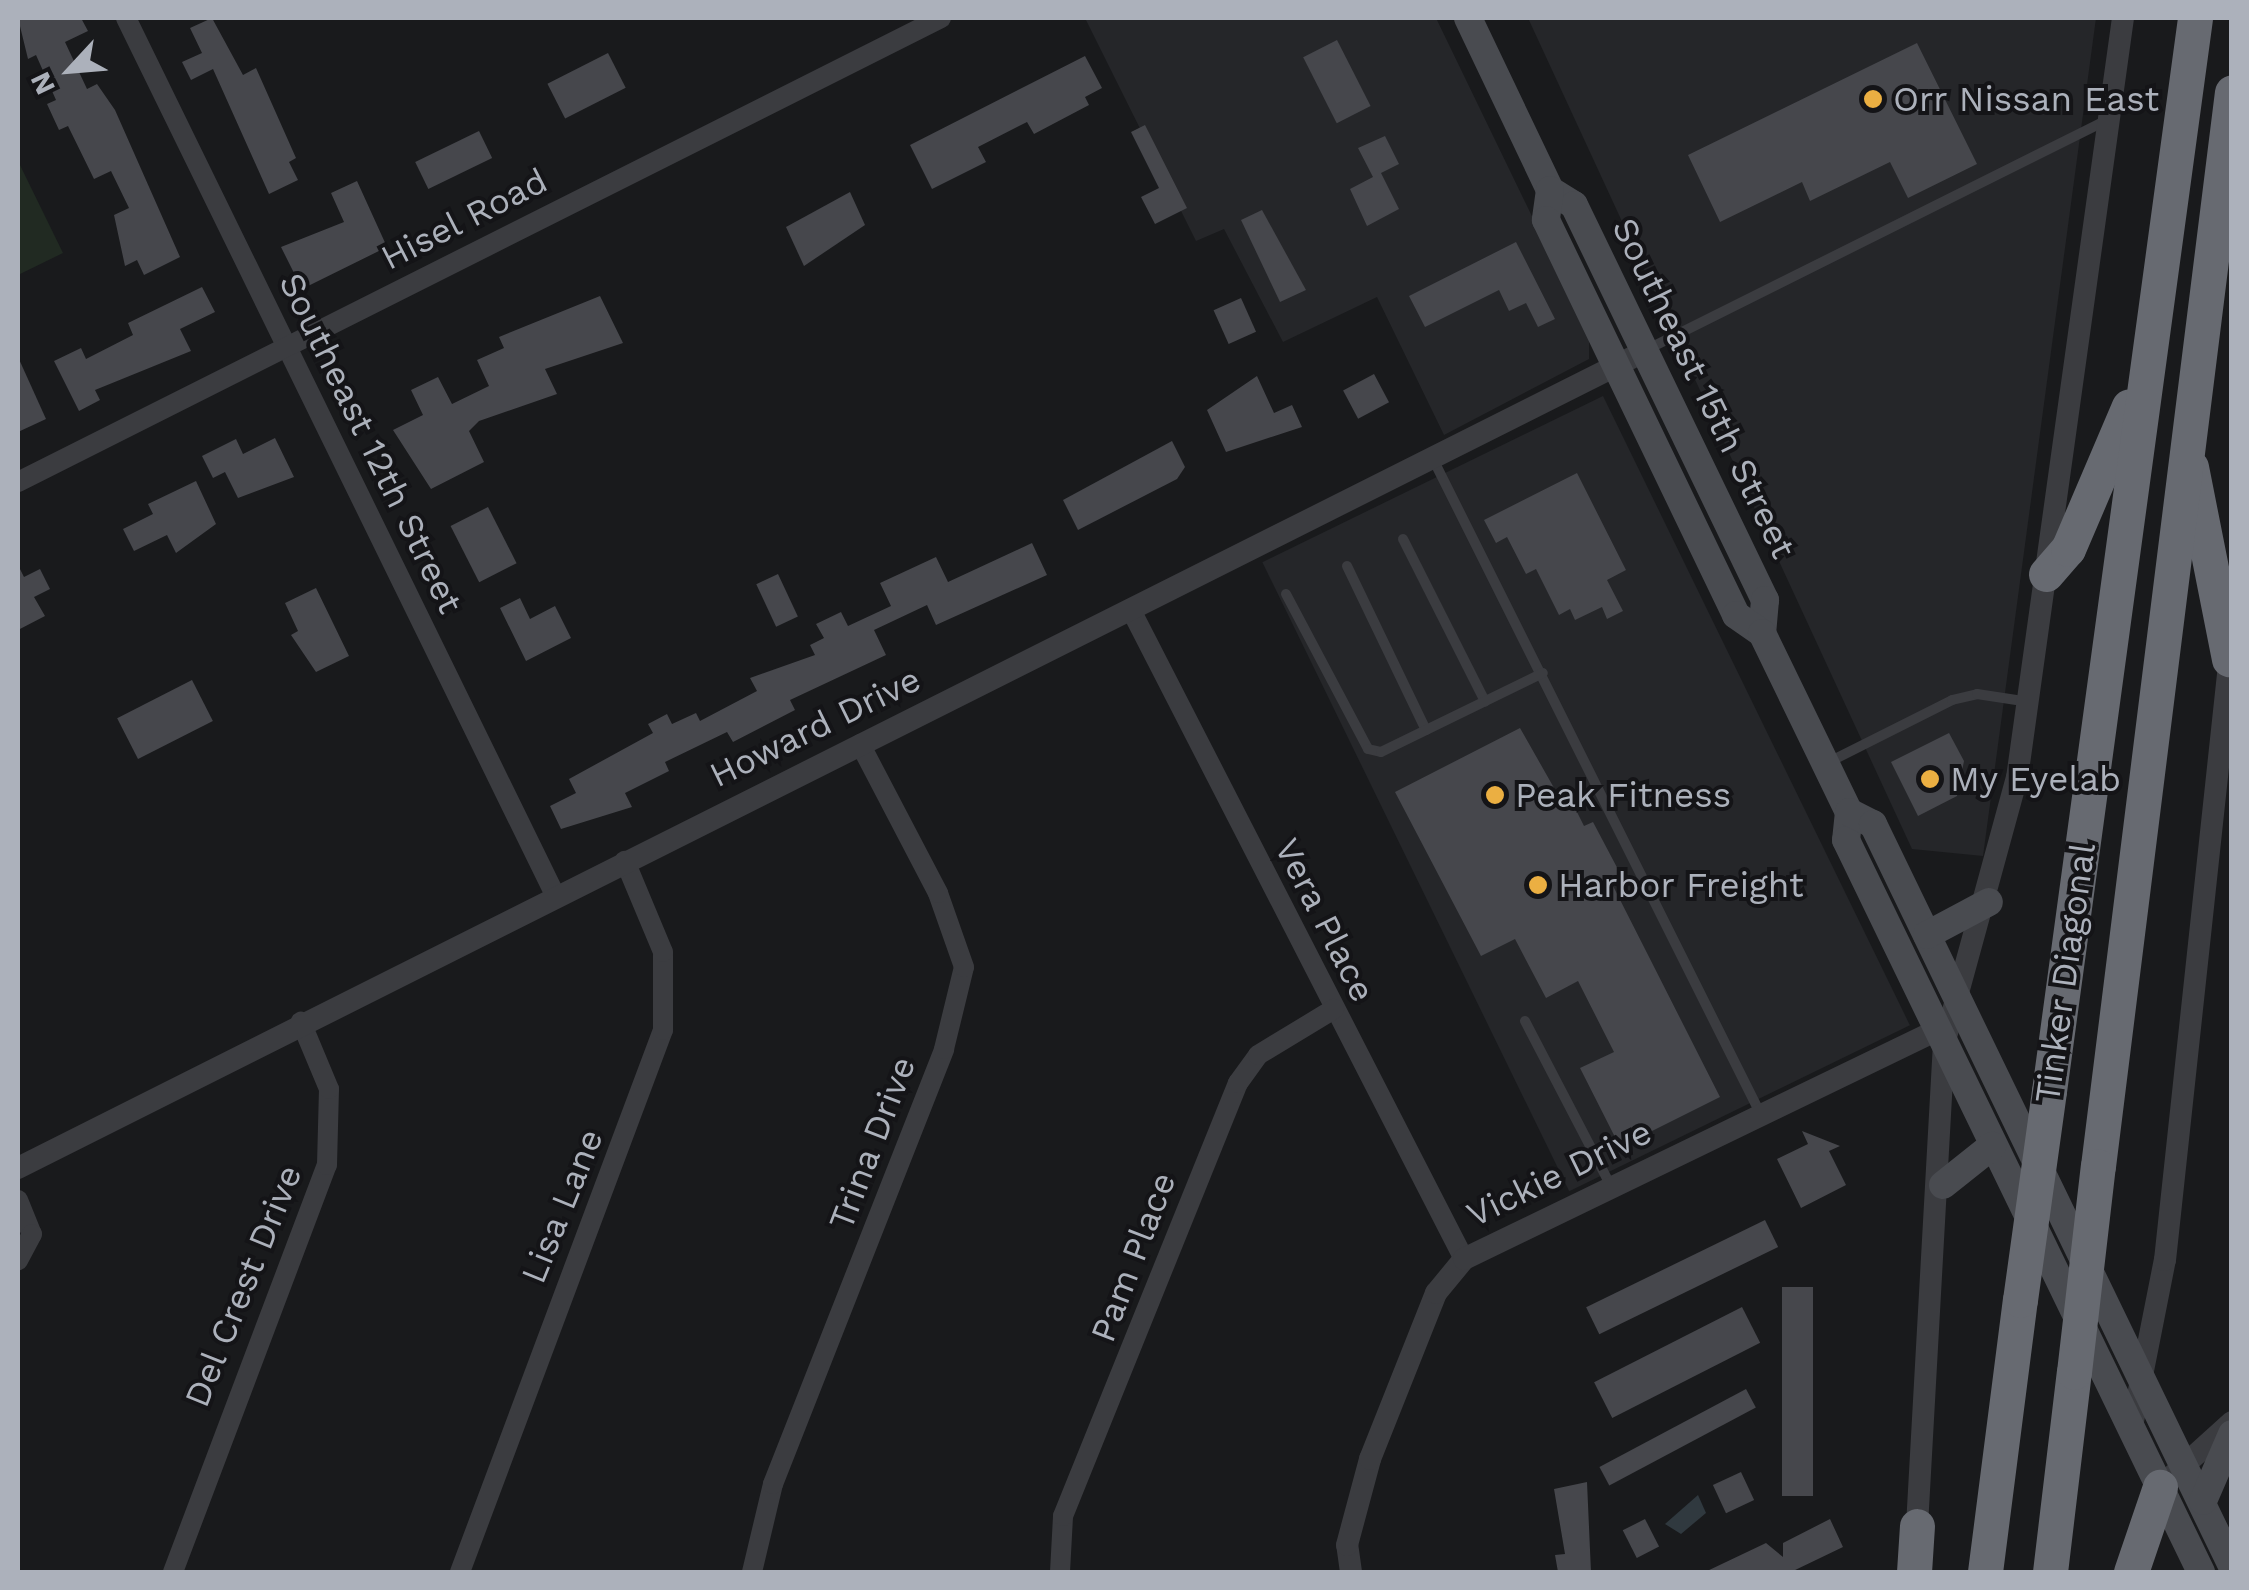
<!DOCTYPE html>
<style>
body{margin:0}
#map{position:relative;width:2249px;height:1590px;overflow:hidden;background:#191a1c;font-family:"Work Sans",sans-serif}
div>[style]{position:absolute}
.built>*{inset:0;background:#252629;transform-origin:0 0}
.green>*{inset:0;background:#212a22}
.water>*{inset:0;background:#30393f}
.building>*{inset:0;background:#46474c;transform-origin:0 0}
.service>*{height:10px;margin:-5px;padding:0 5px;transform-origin:5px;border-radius:5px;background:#3b3c40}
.minor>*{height:20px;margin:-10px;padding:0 10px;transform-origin:10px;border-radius:10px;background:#3b3c40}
.tertiary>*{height:22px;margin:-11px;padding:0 11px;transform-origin:11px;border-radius:11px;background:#3b3c40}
.secondary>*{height:28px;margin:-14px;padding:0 14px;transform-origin:14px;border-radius:14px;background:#494b50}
.motorway>*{height:35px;margin:-17.5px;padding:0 17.5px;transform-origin:17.5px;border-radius:17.5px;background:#676a71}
.motorway-bridge>*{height:35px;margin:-17.5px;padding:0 17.5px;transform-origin:17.5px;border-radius:17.5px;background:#676a71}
.dots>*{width:28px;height:28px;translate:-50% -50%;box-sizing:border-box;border:5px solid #141417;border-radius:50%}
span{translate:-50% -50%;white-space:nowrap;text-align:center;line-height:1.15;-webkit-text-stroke:8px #141417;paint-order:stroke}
.poi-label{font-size:35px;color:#acb1bb}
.left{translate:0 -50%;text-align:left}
.street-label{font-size:35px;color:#acb1bb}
.frame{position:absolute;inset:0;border:20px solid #acb1bb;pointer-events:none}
.north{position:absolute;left:20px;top:20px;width:100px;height:100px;-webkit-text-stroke:8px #141417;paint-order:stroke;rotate:244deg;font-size:28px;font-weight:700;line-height:40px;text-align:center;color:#acb1bb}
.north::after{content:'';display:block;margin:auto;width:35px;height:45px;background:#acb1bb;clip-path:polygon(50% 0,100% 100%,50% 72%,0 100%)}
</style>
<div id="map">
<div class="built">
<div style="clip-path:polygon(1085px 18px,1436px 18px,1589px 334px,1589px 359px,1444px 435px,1377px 297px,1283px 342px,1224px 229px,1196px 241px)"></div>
<div style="clip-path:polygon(1528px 18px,2096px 18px,1983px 856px,1912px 849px)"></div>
<div style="left:1603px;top:396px;width:700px;height:379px;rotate:64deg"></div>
</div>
<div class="green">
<div style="clip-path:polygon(18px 161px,63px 253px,18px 275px)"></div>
</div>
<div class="water">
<div style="clip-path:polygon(1698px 1495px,1706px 1513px,1681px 1534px,1665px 1524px)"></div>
</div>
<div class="building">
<div style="clip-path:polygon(18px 18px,81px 18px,88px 31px,65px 42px,87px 89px,97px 84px,115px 110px,180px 257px,144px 275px,137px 260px,125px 266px,114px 215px,129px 208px,111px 171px,94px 179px,68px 126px,59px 130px,47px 104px,56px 100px,36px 55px,28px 59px)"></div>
<div style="clip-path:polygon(212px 18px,243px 75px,256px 68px,296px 158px,289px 162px,298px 180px,269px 194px,213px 69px,191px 80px,182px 62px,202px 53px,190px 28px)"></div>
<div style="left:1337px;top:40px;width:74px;height:38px;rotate:63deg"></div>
<div style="clip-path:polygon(1917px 43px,1977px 164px,1908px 198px,1890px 162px,1810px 201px,1802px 182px,1720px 222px,1688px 155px)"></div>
<div style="left:608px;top:53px;width:39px;height:68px;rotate:63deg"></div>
<div style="clip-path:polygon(1085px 56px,1102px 88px,1085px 97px,1089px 105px,1034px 134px,1027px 122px,978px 147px,986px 162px,932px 189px,910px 145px)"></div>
<div style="clip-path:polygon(1145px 125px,1187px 208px,1155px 224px,1141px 197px,1159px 188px,1131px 132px)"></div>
<div style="left:479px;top:131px;width:30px;height:71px;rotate:64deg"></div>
<div style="clip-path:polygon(1385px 136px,1399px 164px,1381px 173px,1399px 209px,1367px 226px,1350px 189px,1373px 177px,1358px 148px)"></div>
<div style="clip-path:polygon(357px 181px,387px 247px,302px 289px,281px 247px,344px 222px,331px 193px)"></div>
<div style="clip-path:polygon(850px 192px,865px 225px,804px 266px,786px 227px)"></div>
<div style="clip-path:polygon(1262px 210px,1306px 290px,1280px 302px,1241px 220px)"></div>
<div style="clip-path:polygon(1516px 242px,1555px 319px,1538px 327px,1526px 303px,1509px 311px,1499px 290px,1425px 327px,1409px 296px)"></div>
<div style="clip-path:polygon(202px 287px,215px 312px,180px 329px,191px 351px,95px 390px,100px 400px,79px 411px,54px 361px,81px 348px,86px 359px,133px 335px,128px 323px)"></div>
<div style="clip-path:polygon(600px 296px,623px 343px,545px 369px,557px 394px,479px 421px,469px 431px,484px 462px,431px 489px,393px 430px,423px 415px,411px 390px,438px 377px,452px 404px,489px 386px,477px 360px,504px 348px,499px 337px)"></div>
<div style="left:1241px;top:298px;width:37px;height:30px;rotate:66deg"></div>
<div style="clip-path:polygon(18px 357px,46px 419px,18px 432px)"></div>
<div style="left:1374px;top:374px;width:32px;height:35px;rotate:62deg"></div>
<div style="clip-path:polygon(1257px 376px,1274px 413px,1292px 405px,1302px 427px,1226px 452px,1207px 410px)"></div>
<div style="clip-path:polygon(275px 438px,294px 477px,238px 498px,225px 472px,213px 478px,202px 456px,236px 439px,243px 454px)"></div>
<div style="clip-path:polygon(1172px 441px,1185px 467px,1177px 479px,1078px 530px,1063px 500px)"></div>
<div style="clip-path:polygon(1577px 473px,1626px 570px,1607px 580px,1623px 611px,1607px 619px,1602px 607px,1575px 620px,1570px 609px,1559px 615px,1536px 569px,1526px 574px,1507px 537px,1496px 543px,1484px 520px)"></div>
<div style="clip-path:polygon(196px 481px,216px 524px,176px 553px,167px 535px,134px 551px,123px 529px,153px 514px,148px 504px)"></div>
<div style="left:488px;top:507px;width:63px;height:42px;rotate:63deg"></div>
<div style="clip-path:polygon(1032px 543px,1047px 575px,936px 625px,927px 605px,874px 630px,886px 655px,790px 700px,795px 710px,733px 742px,727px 732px,665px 762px,669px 771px,625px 793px,632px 807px,561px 829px,550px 806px,576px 793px,569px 779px,653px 733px,648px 724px,667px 714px,672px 724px,696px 713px,700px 721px,757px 691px,750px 678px,815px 655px,810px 645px,824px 638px,816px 624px,841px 612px,848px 626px,891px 606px,880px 583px,936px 557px,948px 582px)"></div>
<div style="clip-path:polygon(18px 565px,24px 577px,40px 569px,50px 589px,34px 597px,45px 616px,18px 630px)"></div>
<div style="left:778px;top:574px;width:47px;height:24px;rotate:65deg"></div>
<div style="clip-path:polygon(316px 588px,349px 656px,316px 672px,291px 635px,298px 631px,285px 603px)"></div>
<div style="clip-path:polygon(520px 598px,530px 619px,555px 606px,571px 638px,526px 661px,500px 608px)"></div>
<div style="left:192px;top:680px;width:46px;height:84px;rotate:63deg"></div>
<div style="clip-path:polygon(1520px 728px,1566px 809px,1574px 806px,1584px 826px,1593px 822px,1621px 875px,1610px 880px,1720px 1097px,1620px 1147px,1580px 1068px,1614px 1052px,1578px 981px,1546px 998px,1515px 939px,1481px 956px,1395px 792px)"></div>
<div style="clip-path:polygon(1949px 733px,1964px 761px,1957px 796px,1918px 816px,1891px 762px)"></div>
<div style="clip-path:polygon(1802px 1131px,1840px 1146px,1829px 1151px,1846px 1185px,1801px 1208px,1777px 1159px,1808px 1144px)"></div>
<div style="left:1765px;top:1220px;width:30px;height:199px;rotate:64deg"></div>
<div style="left:1813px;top:1287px;width:209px;height:31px;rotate:90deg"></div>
<div style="left:1742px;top:1307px;width:40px;height:166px;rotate:63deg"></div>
<div style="left:1746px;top:1389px;width:21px;height:166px;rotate:62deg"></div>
<div style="left:1741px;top:1472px;width:31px;height:31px;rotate:65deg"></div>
<div style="clip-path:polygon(1587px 1482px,1591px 1572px,1558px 1572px,1555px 1555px,1565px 1554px,1554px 1489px)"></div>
<div style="left:1645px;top:1519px;width:31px;height:25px;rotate:63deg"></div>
<div style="clip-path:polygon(1830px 1519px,1843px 1547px,1791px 1572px,1705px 1572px,1766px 1543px,1783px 1557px,1783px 1543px)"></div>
</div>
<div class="service">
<div style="left:1646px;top:350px;width:517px;rotate:-26.52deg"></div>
<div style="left:1433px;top:459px;width:731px;rotate:63.43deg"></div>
<div style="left:1403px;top:539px;width:182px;rotate:63.2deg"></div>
<div style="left:1347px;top:566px;width:182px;rotate:64.3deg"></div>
<div style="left:1286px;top:594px;width:175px;rotate:62.1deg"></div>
<div style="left:1368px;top:749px;width:13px;rotate:13deg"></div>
<div style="left:1381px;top:752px;width:180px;rotate:-26deg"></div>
<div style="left:1827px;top:763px;width:140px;rotate:-26.7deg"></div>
<div style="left:1952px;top:700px;width:26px;rotate:-13deg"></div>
<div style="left:1977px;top:694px;width:53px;rotate:8.7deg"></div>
<div style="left:1525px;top:1021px;width:186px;rotate:62.5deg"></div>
</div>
<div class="minor">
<div style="left:126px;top:18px;width:979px;rotate:63.93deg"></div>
<div style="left:18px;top:482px;width:1033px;rotate:-26.69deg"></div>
<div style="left:1131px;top:610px;width:729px;rotate:62.84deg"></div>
<div style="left:18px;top:1200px;width:37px;rotate:68deg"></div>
<div style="left:32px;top:1234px;width:30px;rotate:118deg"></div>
<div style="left:173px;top:1572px;width:435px;rotate:-69.3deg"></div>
<div style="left:327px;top:1165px;width:76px;rotate:-88.5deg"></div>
<div style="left:329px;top:1089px;width:73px;rotate:-112.7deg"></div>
<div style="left:460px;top:1572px;width:579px;rotate:-69.47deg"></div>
<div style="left:663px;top:1030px;width:78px;rotate:-90deg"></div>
<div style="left:663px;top:952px;width:99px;rotate:-112.7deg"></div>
<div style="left:752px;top:1572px;width:90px;rotate:-76.6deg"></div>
<div style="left:773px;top:1484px;width:467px;rotate:-68.5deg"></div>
<div style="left:944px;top:1049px;width:84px;rotate:-76.3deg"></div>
<div style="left:964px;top:967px;width:78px;rotate:-109.4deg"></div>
<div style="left:938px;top:893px;width:168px;rotate:-117.6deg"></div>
<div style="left:1060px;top:1572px;width:56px;rotate:-86.9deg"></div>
<div style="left:1063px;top:1516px;width:467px;rotate:-68deg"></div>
<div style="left:1238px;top:1083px;width:34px;rotate:-54deg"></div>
<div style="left:1258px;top:1055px;width:89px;rotate:-31.2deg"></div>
</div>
<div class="tertiary">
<div style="left:18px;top:1168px;width:1821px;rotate:-26.66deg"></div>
<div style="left:2132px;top:1426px;width:169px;rotate:-78.8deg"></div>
<div style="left:2165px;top:1260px;width:618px;rotate:-83.86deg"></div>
<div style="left:2160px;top:1487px;width:97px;rotate:-42.1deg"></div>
<div style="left:1917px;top:1526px;width:483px;rotate:-86.8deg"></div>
<div style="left:1944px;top:1044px;width:276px;rotate:-74.7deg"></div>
<div style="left:2017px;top:778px;width:767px;rotate:-82.06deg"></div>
<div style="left:1351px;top:1572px;width:27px;rotate:-98deg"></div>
<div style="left:1347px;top:1545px;width:89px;rotate:-75deg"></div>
<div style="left:1370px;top:1459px;width:179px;rotate:-68.3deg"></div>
<div style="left:1436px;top:1293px;width:44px;rotate:-50.5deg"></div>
<div style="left:1464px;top:1259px;width:526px;rotate:-25.83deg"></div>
</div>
<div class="secondary">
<div style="left:1468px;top:18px;width:191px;rotate:64.5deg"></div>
<div style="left:1550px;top:190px;width:28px;rotate:32deg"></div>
<div style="left:1574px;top:205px;width:439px;rotate:64.2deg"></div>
<div style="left:1765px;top:600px;width:33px;rotate:95deg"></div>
<div style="left:1550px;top:190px;width:30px;rotate:98deg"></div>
<div style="left:1546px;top:220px;width:438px;rotate:64.3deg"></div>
<div style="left:1736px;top:615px;width:32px;rotate:35deg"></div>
<div style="left:1762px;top:633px;width:199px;rotate:64.1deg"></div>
<div style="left:1849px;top:812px;width:28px;rotate:96deg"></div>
<div style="left:1846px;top:840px;width:814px;rotate:64.13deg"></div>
<div style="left:1849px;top:812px;width:27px;rotate:27deg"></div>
<div style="left:1873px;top:824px;width:824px;rotate:64.18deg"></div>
<div style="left:1927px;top:935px;width:70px;rotate:-28deg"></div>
<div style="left:1943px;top:1185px;width:63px;rotate:-38.5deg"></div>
<div style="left:2203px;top:1501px;width:73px;rotate:-66.6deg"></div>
</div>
<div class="motorway">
<div style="left:2191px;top:467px;width:196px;rotate:78.8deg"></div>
<div style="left:2046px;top:574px;width:33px;rotate:-49deg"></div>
<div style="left:2068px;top:549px;width:155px;rotate:-66.9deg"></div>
<div style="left:2049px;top:1091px;width:1083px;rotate:-82.25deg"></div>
<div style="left:2098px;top:1166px;width:1082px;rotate:-82.89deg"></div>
<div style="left:1914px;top:1572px;width:46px;rotate:-86.3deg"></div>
<div style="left:1985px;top:1572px;width:274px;rotate:-82.7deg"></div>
<div style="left:2050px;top:1572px;width:201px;rotate:-83.2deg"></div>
<div style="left:2131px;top:1572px;width:90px;rotate:-71.2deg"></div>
</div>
<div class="motorway-bridge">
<div style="left:2020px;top:1300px;width:211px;rotate:-82.1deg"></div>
<div style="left:2074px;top:1372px;width:207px;rotate:-83.4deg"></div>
</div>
<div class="dots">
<div style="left:1873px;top:99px;background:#ebaf42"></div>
<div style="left:1930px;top:779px;background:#ebaf42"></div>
<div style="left:1495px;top:795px;background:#ebaf42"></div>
<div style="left:1538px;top:885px;background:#ebaf42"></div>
</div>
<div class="poi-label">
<span class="left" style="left:1893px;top:99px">Orr Nissan East</span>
<span class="left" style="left:1950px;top:779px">My Eyelab</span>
<span class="left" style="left:1515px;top:795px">Peak Fitness</span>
<span class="left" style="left:1558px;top:885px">Harbor Freight</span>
</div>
<div class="street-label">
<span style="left:464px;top:219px;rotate:-27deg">Hisel Road</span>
<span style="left:1704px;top:388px;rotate:64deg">Southeast 15th Street</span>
<span style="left:371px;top:443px;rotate:64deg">Southeast 12th Street</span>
<span style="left:815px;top:727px;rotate:-26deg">Howard Drive</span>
<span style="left:1325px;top:920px;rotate:63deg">Vera Place</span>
<span style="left:2065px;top:973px;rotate:-82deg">Tinker Diagonal</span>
<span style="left:872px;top:1143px;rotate:-69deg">Trina Drive</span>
<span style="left:1559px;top:1173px;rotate:-26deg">Vickie Drive</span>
<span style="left:562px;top:1206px;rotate:-68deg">Lisa Lane</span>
<span style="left:1133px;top:1257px;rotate:-69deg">Pam Place</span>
<span style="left:243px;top:1286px;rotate:-68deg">Del Crest Drive</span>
</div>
<div class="frame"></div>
<div class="north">N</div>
</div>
